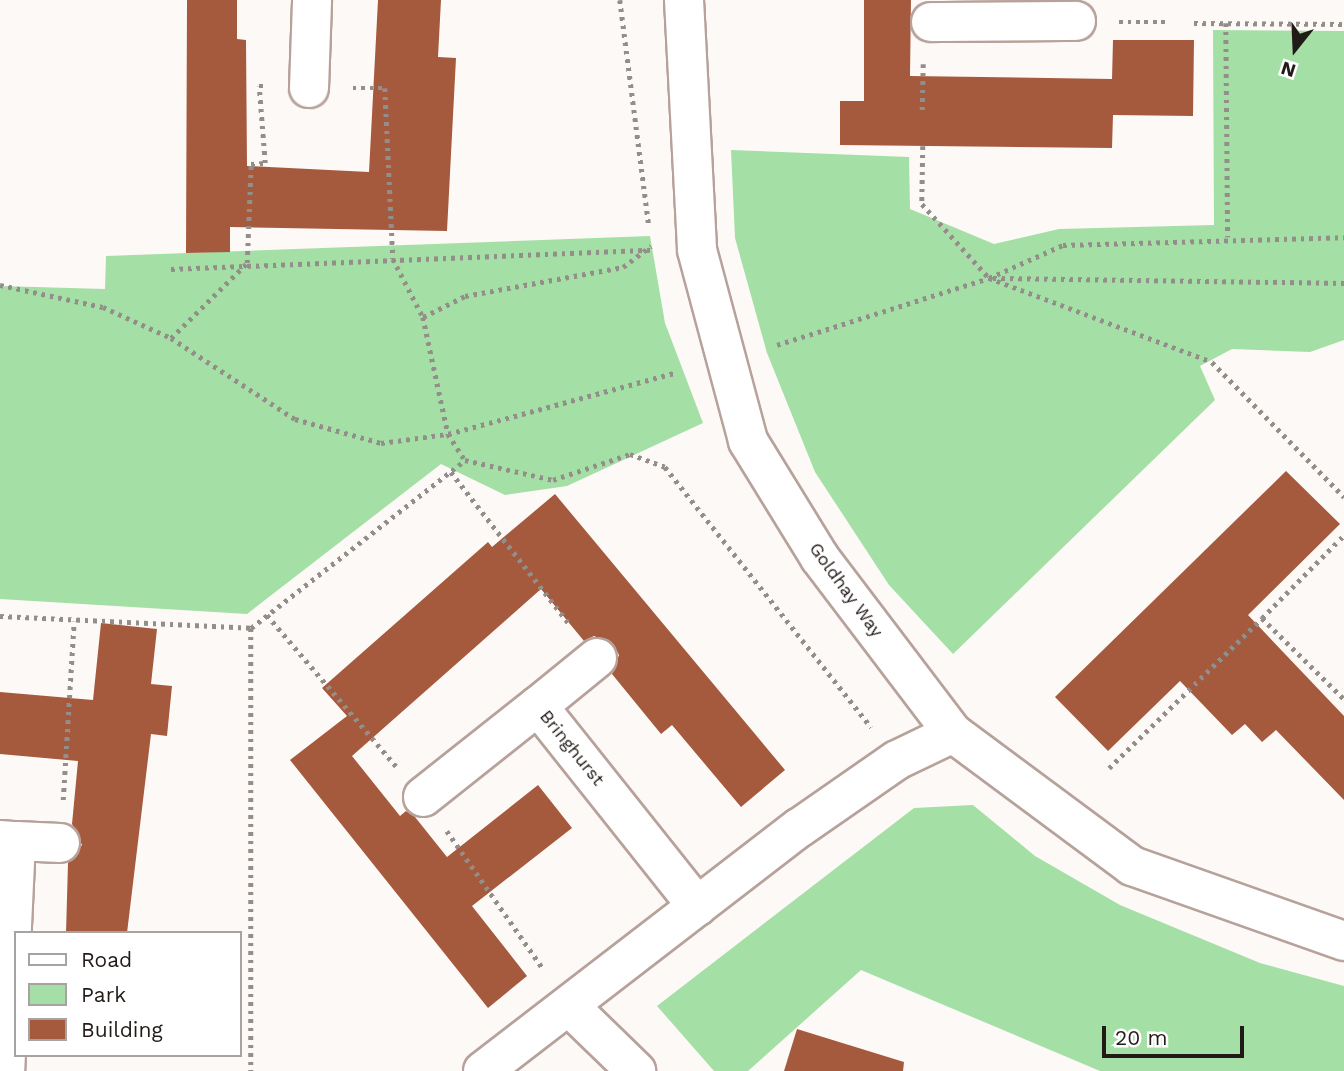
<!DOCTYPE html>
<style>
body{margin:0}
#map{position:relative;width:1344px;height:1071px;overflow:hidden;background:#fdf9f7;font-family:"Work Sans",sans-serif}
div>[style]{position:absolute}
.green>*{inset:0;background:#a4dfa5}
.building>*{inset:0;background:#a65a3d}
.path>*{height:4.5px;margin-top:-2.25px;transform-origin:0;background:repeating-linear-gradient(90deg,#948e8b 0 3.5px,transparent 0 8.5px)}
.roads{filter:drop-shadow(2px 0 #b7a29b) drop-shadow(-2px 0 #b7a29b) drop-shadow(0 2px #b7a29b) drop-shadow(0 -2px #b7a29b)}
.minor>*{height:38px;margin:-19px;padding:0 19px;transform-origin:19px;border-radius:19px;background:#fff}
.tertiary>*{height:38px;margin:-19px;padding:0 19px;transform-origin:19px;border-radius:19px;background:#fff}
span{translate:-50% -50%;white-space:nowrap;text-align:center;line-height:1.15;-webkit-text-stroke:7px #fff;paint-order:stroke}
.street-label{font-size:18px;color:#221a17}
.legend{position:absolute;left:14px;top:931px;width:228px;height:126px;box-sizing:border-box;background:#fff;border:2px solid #a7a3a2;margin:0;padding:9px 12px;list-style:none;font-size:21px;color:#221a17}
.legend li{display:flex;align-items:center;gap:14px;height:35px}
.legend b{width:35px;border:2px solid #a7a3a2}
.north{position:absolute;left:1260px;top:14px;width:70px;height:70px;-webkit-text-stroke:5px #fff;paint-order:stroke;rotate:198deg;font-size:19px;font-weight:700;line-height:28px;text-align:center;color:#221a17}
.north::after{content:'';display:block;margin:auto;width:24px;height:32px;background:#221a17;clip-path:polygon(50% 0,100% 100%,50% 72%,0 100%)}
.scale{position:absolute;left:1102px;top:1026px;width:142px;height:32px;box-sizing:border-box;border:4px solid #221a17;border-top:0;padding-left:9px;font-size:21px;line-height:24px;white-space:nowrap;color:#221a17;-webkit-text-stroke:5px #fff;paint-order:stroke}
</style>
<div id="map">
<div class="green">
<div style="clip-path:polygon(1213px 30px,1344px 31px,1344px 340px,1310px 352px,1232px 349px,1200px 366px,1215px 400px,953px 654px,889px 585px,815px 472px,767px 353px,735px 238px,731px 150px,909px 157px,910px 209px,994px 244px,1059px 229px,1214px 225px)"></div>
<div style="clip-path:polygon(650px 236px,665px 323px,703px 423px,567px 486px,505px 495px,441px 464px,247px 614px,0 599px,0 286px,105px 289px,106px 256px)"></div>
<div style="clip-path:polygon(973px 805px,1035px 856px,1120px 905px,1260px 963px,1344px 986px,1344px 1071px,1100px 1071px,861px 970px,748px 1071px,714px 1071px,657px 1006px,914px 808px)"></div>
</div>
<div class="building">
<div style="clip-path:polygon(187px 0,237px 0,237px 39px,246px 40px,247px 166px,369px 172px,378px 0,441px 0,438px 57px,456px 58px,447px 231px,230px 227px,230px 252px,186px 253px)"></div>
<div style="clip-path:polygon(864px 0,911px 0,910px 76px,1112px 79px,1113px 40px,1194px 40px,1193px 116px,1113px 115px,1112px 148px,840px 145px,840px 101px,864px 101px)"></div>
<div style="clip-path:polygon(1286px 471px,1340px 524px,1248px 615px,1344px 716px,1344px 800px,1276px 730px,1262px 742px,1245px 724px,1232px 735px,1180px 681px,1108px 751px,1055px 697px)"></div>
<div style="clip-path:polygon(555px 494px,785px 770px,741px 807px,672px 725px,661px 734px,612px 674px,619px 655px,613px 644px,594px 636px,584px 641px,541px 589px,352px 756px,400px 816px,406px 811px,415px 817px,447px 857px,538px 785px,572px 828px,472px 906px,527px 976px,488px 1008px,290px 760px,347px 716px,322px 688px,488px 542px,492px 547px)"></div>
<div style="clip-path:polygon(101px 623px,157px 629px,151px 684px,172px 686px,167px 736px,151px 734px,127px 933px,66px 933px,68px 863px,82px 845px,72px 824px,78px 761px,0 754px,0 692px,93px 700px)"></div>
<div style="clip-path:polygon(797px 1029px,904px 1062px,903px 1071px,784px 1071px)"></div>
</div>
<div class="path">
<div style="left:620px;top:0;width:229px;rotate:82.7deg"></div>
<div style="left:1119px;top:22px;width:48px"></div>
<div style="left:1194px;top:23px;width:150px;rotate:0.4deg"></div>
<div style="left:1226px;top:23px;width:214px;rotate:89.5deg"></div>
<div style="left:353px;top:88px;width:32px"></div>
<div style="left:385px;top:88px;width:171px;rotate:87.3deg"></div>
<div style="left:393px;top:259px;width:65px;rotate:62.7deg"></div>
<div style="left:423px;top:317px;width:47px;rotate:-26.6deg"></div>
<div style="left:465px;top:296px;width:161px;rotate:-10.4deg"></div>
<div style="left:623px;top:267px;width:35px;rotate:-37deg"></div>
<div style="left:922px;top:110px;width:46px;rotate:-88.8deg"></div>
<div style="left:923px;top:146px;width:58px;rotate:91deg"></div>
<div style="left:922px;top:204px;width:100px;rotate:47.8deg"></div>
<div style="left:989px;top:278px;width:238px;rotate:20.6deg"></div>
<div style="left:1212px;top:362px;width:189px;rotate:45.6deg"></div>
<div style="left:171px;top:269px;width:480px;rotate:-2.3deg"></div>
<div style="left:993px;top:278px;width:351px;rotate:0.8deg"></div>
<div style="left:0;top:285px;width:105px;rotate:12.1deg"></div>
<div style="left:103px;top:307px;width:75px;rotate:24.5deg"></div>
<div style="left:171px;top:338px;width:148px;rotate:33.2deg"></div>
<div style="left:295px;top:419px;width:89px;rotate:15.6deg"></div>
<div style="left:381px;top:443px;width:68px;rotate:-7.7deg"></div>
<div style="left:448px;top:434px;width:237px;rotate:-15.1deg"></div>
<div style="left:423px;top:317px;width:120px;rotate:77.9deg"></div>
<div style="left:448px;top:434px;width:31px;rotate:57deg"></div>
<div style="left:465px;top:460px;width:90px;rotate:12.8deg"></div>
<div style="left:553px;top:480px;width:81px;rotate:-18.7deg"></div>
<div style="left:630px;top:454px;width:37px;rotate:20deg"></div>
<div style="left:665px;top:467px;width:332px;rotate:51.6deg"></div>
<div style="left:171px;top:338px;width:107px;rotate:-44.6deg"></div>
<div style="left:247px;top:263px;width:99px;rotate:-87.7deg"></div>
<div style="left:251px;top:164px;width:14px;rotate:-4deg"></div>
<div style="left:265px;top:163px;width:77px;rotate:-94.5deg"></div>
<div style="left:259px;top:86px;width:8px"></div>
<div style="left:777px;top:345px;width:222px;rotate:-17.5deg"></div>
<div style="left:989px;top:278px;width:81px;rotate:-24deg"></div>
<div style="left:1063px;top:245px;width:281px;rotate:-1.6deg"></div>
<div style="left:451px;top:472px;width:195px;rotate:52.1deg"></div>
<div style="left:267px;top:615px;width:199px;rotate:49.5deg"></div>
<div style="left:0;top:616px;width:251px;rotate:2.7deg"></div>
<div style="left:251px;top:628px;width:272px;rotate:-38.1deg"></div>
<div style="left:1262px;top:618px;width:117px;rotate:-45.3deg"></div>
<div style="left:251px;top:628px;width:443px;rotate:90deg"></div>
<div style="left:1109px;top:768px;width:214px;rotate:-44.4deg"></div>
<div style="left:1262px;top:618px;width:115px;rotate:44.6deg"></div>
<div style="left:63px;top:800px;width:179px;rotate:-86.5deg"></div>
<div style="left:447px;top:831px;width:169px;rotate:55.1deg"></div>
</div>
<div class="roads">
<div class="minor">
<div style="left:931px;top:22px;width:145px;rotate:-0.4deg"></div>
<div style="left:309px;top:88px;width:88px;rotate:-88deg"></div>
<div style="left:538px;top:706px;width:76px;rotate:-39.1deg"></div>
<div style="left:423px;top:797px;width:147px;rotate:-38.4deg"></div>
<div style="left:538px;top:706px;width:256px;rotate:51.5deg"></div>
<div style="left:0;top:840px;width:16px;rotate:4deg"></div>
<div style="left:16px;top:841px;width:230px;rotate:92.7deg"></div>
<div style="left:16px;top:841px;width:44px;rotate:2.6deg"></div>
<div style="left:571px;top:1008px;width:91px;rotate:44.1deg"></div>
<div style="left:483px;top:1071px;width:399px;rotate:-37.6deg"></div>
<div style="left:799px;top:828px;width:119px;rotate:-34.8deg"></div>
<div style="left:897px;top:760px;width:62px;rotate:-25.7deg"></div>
</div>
<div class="tertiary">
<div style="left:684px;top:0;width:250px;rotate:87deg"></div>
<div style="left:697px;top:250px;width:198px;rotate:75deg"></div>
<div style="left:748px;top:441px;width:137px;rotate:58.4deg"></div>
<div style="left:820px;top:558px;width:220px;rotate:52.8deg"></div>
<div style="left:953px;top:733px;width:223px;rotate:36.6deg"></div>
<div style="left:1132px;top:866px;width:225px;rotate:19.5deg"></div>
</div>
</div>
<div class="street-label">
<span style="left:846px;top:590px;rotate:54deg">Goldhay Way</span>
<span style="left:572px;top:748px;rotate:51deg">Bringhurst</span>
</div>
<ul class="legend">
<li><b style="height:9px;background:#fff"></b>Road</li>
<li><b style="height:19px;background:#a4dfa5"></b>Park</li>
<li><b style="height:19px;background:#a65a3d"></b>Building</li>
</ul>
<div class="north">N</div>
<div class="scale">20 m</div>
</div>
